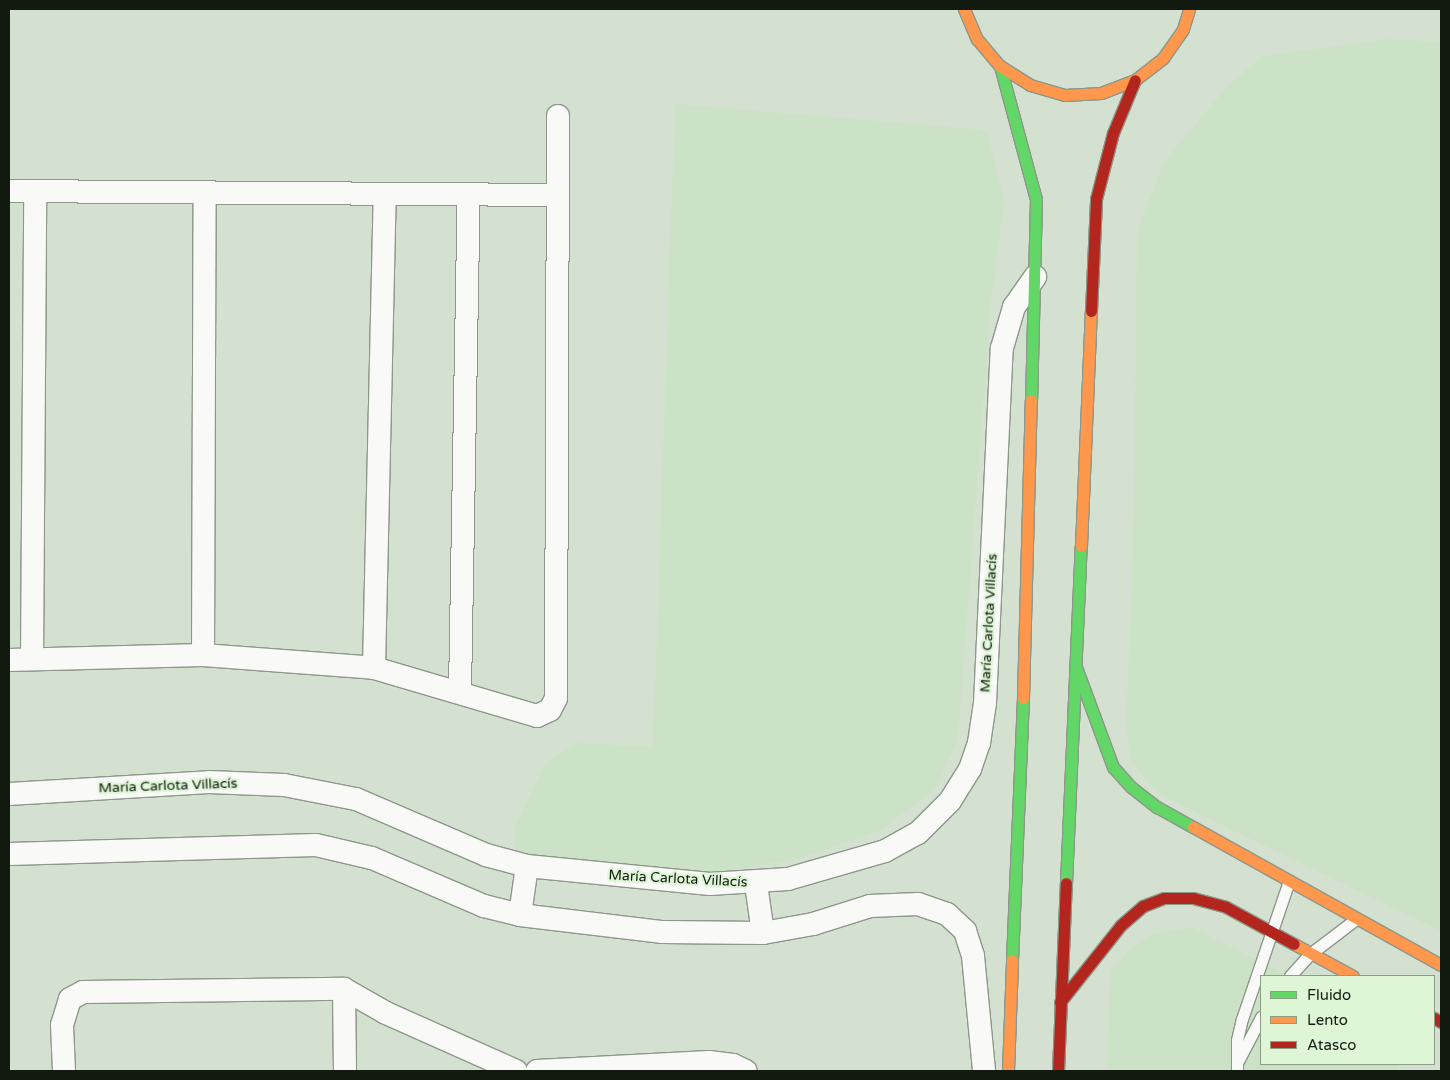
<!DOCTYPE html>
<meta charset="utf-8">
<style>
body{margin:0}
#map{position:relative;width:1450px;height:1080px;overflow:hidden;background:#d4e1d0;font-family:"Varela Round",sans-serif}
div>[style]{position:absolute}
.built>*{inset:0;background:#cce2c6}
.roads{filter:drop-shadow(1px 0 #8d978a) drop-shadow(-1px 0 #8d978a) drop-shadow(0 1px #8d978a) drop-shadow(0 -1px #8d978a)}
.lane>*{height:11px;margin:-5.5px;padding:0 5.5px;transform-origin:5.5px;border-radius:5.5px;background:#f9faf8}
.street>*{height:22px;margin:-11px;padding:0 11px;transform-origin:11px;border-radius:11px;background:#f9faf8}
.fast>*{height:11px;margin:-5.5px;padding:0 5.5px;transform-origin:5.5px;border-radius:5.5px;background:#63d668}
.slow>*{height:11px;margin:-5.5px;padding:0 5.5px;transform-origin:5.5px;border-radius:5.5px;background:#ff974d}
.jam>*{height:11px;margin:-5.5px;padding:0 5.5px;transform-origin:5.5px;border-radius:5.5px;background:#b3261e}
span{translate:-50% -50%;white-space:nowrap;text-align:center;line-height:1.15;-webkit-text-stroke:4.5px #def5d6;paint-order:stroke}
.street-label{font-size:14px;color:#121a0f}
.frame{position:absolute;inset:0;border:10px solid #121a0f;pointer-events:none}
.legend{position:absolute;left:1260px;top:975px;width:175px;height:90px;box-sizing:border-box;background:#def5d6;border:1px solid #8c9d86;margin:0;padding:6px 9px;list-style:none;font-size:15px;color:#121a0f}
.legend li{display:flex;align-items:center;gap:10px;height:25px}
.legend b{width:25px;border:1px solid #8c9d86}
</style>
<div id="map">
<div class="built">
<div style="clip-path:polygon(1390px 39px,1441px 42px,1441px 931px,1158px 794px,1130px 760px,1126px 723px,1134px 527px,1137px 231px,1164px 162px,1225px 89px,1262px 56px)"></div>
<div style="clip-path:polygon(675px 104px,987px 130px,1004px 201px,990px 310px,958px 738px,936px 788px,883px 829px,803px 857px,719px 873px,526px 856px,515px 852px,515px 827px,546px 762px,578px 743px,653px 747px)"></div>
<div style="clip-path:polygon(1191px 927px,1289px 976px,1261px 976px,1261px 1064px,1399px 1064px,1399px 1071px,1107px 1071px,1111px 971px,1127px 952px,1150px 935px)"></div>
</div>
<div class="roads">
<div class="lane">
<div style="left:1290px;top:976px;width:30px;rotate:-48deg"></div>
<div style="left:1310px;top:954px;width:58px;rotate:-37.3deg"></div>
<div style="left:1238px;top:1061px;width:50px;rotate:-62.4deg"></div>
<div style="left:1237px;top:1071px;width:31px;rotate:-90deg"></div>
<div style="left:1237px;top:1040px;width:22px;rotate:-77deg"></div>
<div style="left:1242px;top:1019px;width:146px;rotate:-71.2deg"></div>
</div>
<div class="street">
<div style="left:9px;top:191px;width:547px;rotate:0.42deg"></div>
<div style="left:203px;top:655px;width:463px;rotate:-89.8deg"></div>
<div style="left:32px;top:659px;width:468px;rotate:-89.6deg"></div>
<div style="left:9px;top:660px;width:194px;rotate:-1.5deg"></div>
<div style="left:203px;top:655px;width:171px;rotate:4.3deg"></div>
<div style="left:374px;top:668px;width:170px;rotate:16.4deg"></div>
<div style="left:537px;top:716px;width:14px;rotate:-25deg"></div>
<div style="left:550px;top:710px;width:13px;rotate:-63deg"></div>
<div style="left:556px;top:698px;width:582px;rotate:-89.8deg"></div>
<div style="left:374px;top:668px;width:474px;rotate:-88.7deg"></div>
<div style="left:460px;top:692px;width:497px;rotate:-89deg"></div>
<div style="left:9px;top:794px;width:200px;rotate:-3.4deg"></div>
<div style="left:209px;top:782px;width:75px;rotate:2.3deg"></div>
<div style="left:284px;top:785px;width:73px;rotate:11deg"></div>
<div style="left:356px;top:799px;width:142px;rotate:23.3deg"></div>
<div style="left:486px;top:855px;width:42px;rotate:15deg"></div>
<div style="left:527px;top:866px;width:184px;rotate:5.6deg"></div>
<div style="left:710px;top:884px;width:78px;rotate:-3.7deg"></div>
<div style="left:788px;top:879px;width:101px;rotate:-16.1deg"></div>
<div style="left:885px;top:851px;width:38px;rotate:-29deg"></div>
<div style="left:918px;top:833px;width:45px;rotate:-45deg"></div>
<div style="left:950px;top:801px;width:38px;rotate:-58deg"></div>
<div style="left:970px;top:769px;width:28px;rotate:-71deg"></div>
<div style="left:979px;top:743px;width:40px;rotate:-81.5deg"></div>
<div style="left:985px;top:703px;width:355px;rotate:-87.3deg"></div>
<div style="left:1002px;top:348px;width:43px;rotate:-73.7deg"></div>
<div style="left:1014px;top:307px;width:37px;rotate:-55deg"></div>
<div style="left:9px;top:854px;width:307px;rotate:-1.7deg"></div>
<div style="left:316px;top:845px;width:57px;rotate:13.1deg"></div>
<div style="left:372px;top:858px;width:122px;rotate:23.2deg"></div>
<div style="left:484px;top:906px;width:37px;rotate:14deg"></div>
<div style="left:520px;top:915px;width:144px;rotate:6.8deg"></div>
<div style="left:663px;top:932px;width:100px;rotate:0.6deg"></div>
<div style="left:763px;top:933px;width:51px;rotate:-10.2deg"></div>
<div style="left:813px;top:924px;width:60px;rotate:-17.5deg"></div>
<div style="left:870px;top:906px;width:48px;rotate:-2.4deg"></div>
<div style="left:918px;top:904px;width:31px;rotate:19deg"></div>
<div style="left:947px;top:914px;width:25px;rotate:43deg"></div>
<div style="left:965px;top:931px;width:26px;rotate:72deg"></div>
<div style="left:973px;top:956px;width:116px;rotate:84.5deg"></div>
<div style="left:756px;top:884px;width:49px;rotate:81.9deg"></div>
<div style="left:520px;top:915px;width:49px;rotate:-81.9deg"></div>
<div style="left:344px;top:989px;width:82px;rotate:89.3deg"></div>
<div style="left:64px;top:1071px;width:46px;rotate:-92.5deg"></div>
<div style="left:62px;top:1025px;width:27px;rotate:-73deg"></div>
<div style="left:70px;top:999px;width:15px;rotate:-28deg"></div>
<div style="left:83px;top:992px;width:261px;rotate:-0.7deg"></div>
<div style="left:344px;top:989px;width:48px;rotate:29.7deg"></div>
<div style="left:386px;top:1013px;width:142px;rotate:24deg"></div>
<div style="left:537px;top:1071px;width:172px;rotate:-3deg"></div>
<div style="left:709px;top:1062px;width:24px;rotate:7deg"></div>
<div style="left:733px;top:1065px;width:14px;rotate:25deg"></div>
</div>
<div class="fast">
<div style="left:1000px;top:66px;width:138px;rotate:74.9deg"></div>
<div style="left:1036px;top:199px;width:201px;rotate:91.4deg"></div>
<div style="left:1076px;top:667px;width:107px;rotate:69.7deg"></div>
<div style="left:1113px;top:767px;width:27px;rotate:48deg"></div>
<div style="left:1131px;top:787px;width:33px;rotate:38deg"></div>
<div style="left:1157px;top:807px;width:41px;rotate:29.1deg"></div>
<div style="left:1066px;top:883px;width:337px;rotate:-87.5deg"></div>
<div style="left:1012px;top:960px;width:262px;rotate:-87.6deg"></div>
</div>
<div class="slow">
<div style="left:964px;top:9px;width:33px;rotate:67deg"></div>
<div style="left:977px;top:39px;width:35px;rotate:50deg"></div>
<div style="left:1000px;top:66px;width:36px;rotate:32deg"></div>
<div style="left:1030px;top:85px;width:36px;rotate:16deg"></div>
<div style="left:1065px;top:95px;width:36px;rotate:-3deg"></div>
<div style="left:1101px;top:93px;width:36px;rotate:-21deg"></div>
<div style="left:1135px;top:80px;width:36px;rotate:-38deg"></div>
<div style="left:1163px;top:58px;width:35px;rotate:-55deg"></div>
<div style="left:1183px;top:29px;width:21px;rotate:-73deg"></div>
<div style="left:1081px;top:546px;width:235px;rotate:-87.6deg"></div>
<div style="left:1023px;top:698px;width:298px;rotate:-88.5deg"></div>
<div style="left:1193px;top:827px;width:284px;rotate:29.1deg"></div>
<div style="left:1294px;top:944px;width:67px;rotate:28.5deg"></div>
<div style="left:1008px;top:1071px;width:111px;rotate:-87.9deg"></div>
</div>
<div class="jam">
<div style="left:1091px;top:311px;width:112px;rotate:-87.4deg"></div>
<div style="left:1096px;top:199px;width:68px;rotate:-75.6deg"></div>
<div style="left:1113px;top:133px;width:57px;rotate:-67.5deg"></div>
<div style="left:1060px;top:1002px;width:98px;rotate:-51.6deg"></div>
<div style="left:1121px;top:925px;width:29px;rotate:-41deg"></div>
<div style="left:1143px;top:906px;width:22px;rotate:-21deg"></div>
<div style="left:1164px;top:898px;width:29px"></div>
<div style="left:1193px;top:898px;width:34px;rotate:15deg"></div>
<div style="left:1226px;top:907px;width:77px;rotate:28.6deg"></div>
<div style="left:1434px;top:1018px;width:8px;rotate:30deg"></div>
<div style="left:1058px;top:1071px;width:188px;rotate:-87.6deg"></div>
</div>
</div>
<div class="street-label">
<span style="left:989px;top:623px;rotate:-87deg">María Carlota Villacís</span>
<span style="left:168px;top:786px;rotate:-2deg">María Carlota Villacís</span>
<span style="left:678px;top:879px;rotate:3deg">María Carlota Villacís</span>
</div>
<div class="frame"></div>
<ul class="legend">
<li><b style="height:6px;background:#63d668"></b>Fluido</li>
<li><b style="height:6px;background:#ff974d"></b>Lento</li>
<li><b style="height:6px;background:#b3261e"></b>Atasco</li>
</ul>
</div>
